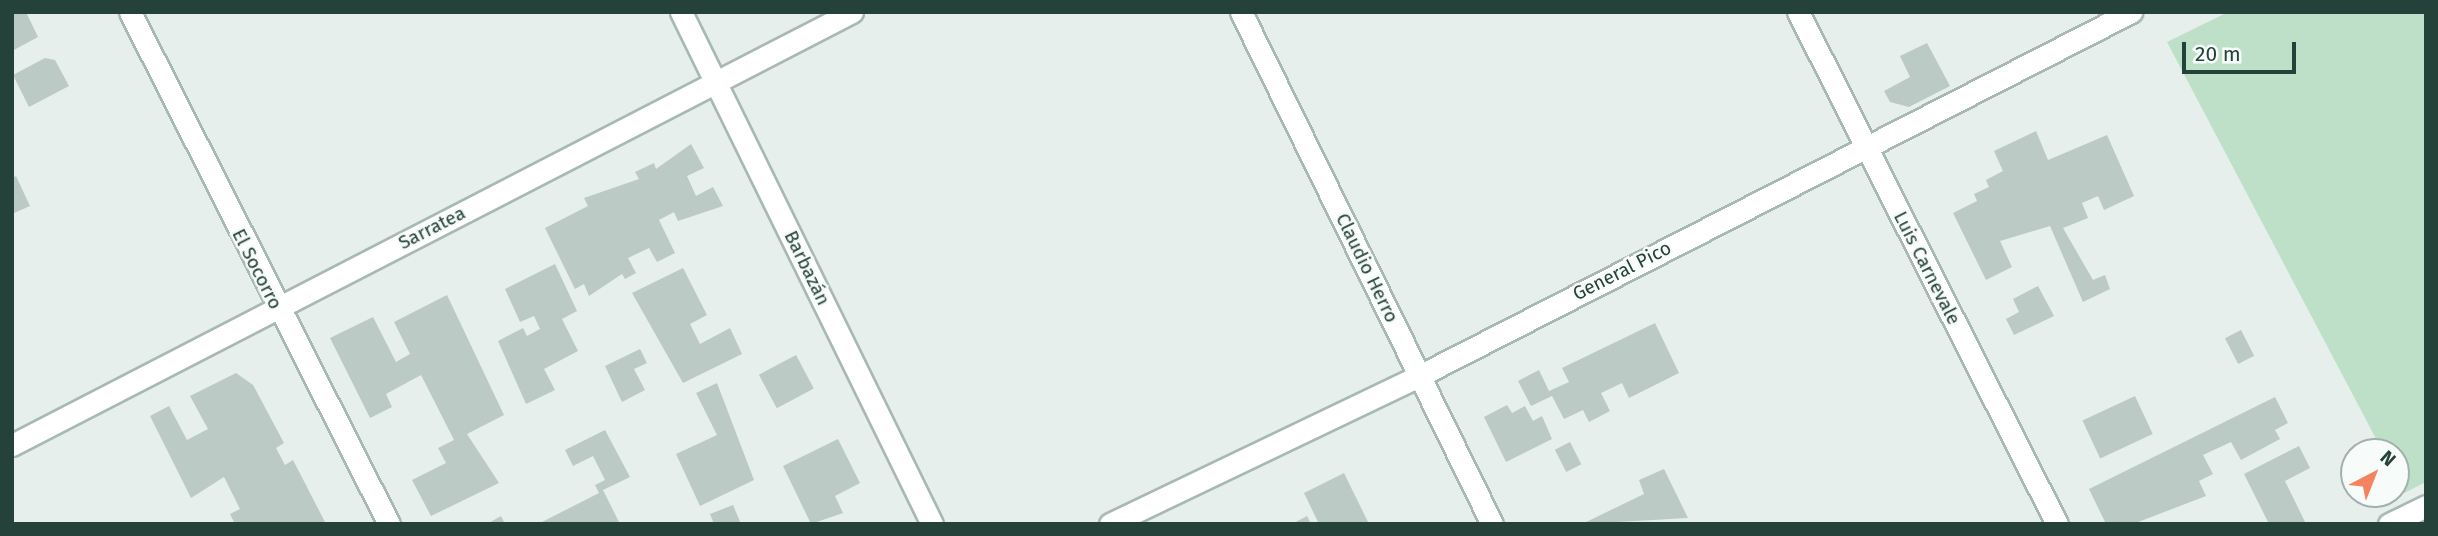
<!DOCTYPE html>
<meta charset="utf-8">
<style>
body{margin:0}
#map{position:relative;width:2438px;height:536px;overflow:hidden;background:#e6efeb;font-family:"Fira Sans",sans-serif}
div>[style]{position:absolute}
.green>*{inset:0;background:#bfe0c8}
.building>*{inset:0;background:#bbcac4;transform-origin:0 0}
.roads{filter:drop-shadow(2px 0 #a8b8b2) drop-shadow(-2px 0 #a8b8b2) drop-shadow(0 2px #a8b8b2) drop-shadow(0 -2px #a8b8b2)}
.street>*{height:21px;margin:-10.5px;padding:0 10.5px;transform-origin:10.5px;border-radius:10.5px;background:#fff}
span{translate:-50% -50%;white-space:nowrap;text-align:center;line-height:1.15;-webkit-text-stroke:5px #f7fbf9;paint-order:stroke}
.street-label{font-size:19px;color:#24423a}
.frame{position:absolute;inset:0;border:14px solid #24423a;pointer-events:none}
.north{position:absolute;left:2340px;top:438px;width:70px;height:70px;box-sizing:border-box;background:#f7fbf9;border:2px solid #a3b1ad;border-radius:50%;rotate:42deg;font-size:19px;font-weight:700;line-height:28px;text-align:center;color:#24423a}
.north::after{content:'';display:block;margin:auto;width:24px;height:32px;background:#f4845f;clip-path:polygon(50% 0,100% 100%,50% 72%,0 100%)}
.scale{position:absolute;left:2182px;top:42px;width:114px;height:32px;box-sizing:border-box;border:4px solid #24423a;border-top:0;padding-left:9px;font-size:21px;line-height:24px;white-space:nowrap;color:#24423a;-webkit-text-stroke:5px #f7fbf9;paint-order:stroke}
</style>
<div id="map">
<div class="green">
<div style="clip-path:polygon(2228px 12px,2426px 12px,2426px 482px,2404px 493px,2396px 452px,2383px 452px,2167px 42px)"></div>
</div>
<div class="building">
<div style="clip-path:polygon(12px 12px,26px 12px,38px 37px,12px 51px)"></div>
<div style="clip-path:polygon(1927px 43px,1950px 86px,1909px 107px,1890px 102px,1884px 91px,1910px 77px,1900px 56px)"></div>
<div style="clip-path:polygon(45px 58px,55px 60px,69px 86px,29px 107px,13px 75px)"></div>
<div style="clip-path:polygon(2036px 131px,2048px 160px,2107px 135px,2134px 196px,2104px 210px,2098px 196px,2082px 203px,2088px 218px,2063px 228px,2093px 280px,2105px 275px,2110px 289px,2083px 302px,2050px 226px,2000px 241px,2012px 267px,1986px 280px,1953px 213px,1977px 201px,1974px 194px,1989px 187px,1986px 180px,2003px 171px,1994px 151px)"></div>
<div style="clip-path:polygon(691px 144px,704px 168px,687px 176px,696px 196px,713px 187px,723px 206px,678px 221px,674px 212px,659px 220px,675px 253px,657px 262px,649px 248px,628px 258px,636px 273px,625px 279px,622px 274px,589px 296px,584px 284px,575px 289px,545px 228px,588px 206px,584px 198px,639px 179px,635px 172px,654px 163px,656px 169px)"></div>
<div style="clip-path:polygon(16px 176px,30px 206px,12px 214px,12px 178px)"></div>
<div style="clip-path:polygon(555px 264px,577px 311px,562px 319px,578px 351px,544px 369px,555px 390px,526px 404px,498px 341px,523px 328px,527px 336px,540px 329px,534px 316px,520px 322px,505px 289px)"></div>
<div style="clip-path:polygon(683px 268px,707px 315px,690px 324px,700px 344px,730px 328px,742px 354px,683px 383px,632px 293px)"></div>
<div style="clip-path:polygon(2038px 286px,2054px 316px,2014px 335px,2006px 319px,2019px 312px,2013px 299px)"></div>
<div style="clip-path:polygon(447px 295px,504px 415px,467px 434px,499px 483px,431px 516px,412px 480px,446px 463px,438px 448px,454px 440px,421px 375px,386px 394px,392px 407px,370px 418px,330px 338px,373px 317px,396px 362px,410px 354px,394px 322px)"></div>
<div style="clip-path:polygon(1655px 323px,1679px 373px,1629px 398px,1622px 383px,1601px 393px,1610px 411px,1589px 422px,1583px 410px,1564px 419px,1552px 396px,1531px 406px,1518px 381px,1539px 370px,1549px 391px,1569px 382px,1562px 368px)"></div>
<div style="left:2241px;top:330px;width:29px;height:18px;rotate:63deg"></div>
<div style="clip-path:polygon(640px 349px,647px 363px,634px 369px,645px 390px,622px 402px,605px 366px)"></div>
<div style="left:796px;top:355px;width:38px;height:42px;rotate:62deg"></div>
<div style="clip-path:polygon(236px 373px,253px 385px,284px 443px,276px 448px,285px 465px,293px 460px,326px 524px,235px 524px,230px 514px,240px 509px,224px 477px,191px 498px,150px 416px,169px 406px,187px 440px,208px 429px,190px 396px)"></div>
<div style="clip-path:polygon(717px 383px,754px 480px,700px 506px,676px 454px,717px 435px,696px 393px)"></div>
<div style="left:2135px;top:396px;width:42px;height:58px;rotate:65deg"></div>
<div style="clip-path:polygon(2275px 397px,2288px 423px,2275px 430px,2280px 439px,2241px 460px,2231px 442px,2203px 455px,2213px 474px,2199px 481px,2206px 496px,2133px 524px,2106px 524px,2089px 489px)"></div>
<div style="clip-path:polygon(1507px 405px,1512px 413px,1525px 406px,1533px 421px,1542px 416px,1552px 439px,1506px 462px,1484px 417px)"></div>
<div style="clip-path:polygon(605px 430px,630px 477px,603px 490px,620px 524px,538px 524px,599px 493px,595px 485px,605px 480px,593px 456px,573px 466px,565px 450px)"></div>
<div style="clip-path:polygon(838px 439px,860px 483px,835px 496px,843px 513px,811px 524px,783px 466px)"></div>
<div style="left:1570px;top:442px;width:25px;height:17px;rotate:63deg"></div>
<div style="clip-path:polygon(2299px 446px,2310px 468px,2285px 481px,2306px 524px,2269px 524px,2244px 474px)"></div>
<div style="clip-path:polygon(1664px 469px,1688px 518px,1582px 524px,1644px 494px,1639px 480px)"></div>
<div style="clip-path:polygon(1344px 473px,1369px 524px,1319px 524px,1304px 493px)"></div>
<div style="clip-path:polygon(733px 505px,741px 524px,714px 524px,710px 514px)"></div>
<div style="clip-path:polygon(501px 516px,505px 524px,487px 524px)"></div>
<div style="clip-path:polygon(1307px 516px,1311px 524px,1292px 524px)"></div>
</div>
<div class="roads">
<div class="street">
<div style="left:130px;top:12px;width:574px;rotate:63.17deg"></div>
<div style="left:681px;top:12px;width:570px;rotate:63.88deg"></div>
<div style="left:1241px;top:12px;width:570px;rotate:63.88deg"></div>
<div style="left:1798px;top:12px;width:574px;rotate:63.17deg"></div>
<div style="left:12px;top:445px;width:945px;rotate:-27.27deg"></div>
<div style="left:1110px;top:524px;width:343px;rotate:-25.6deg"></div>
<div style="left:1419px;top:376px;width:800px;rotate:-27.08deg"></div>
<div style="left:2389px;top:524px;width:41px;rotate:-25.9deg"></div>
</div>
</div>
<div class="street-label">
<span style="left:432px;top:228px;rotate:-27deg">Sarratea</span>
<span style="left:807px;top:268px;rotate:64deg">Barbazán</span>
<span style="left:1367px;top:268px;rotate:64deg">Claudio Herro</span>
<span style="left:1927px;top:268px;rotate:63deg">Luis Carnevale</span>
<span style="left:257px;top:269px;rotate:63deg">El Socorro</span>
<span style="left:1622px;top:271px;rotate:-27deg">General Pico</span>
</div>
<div class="frame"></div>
<div class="north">N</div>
<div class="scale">20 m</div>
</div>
